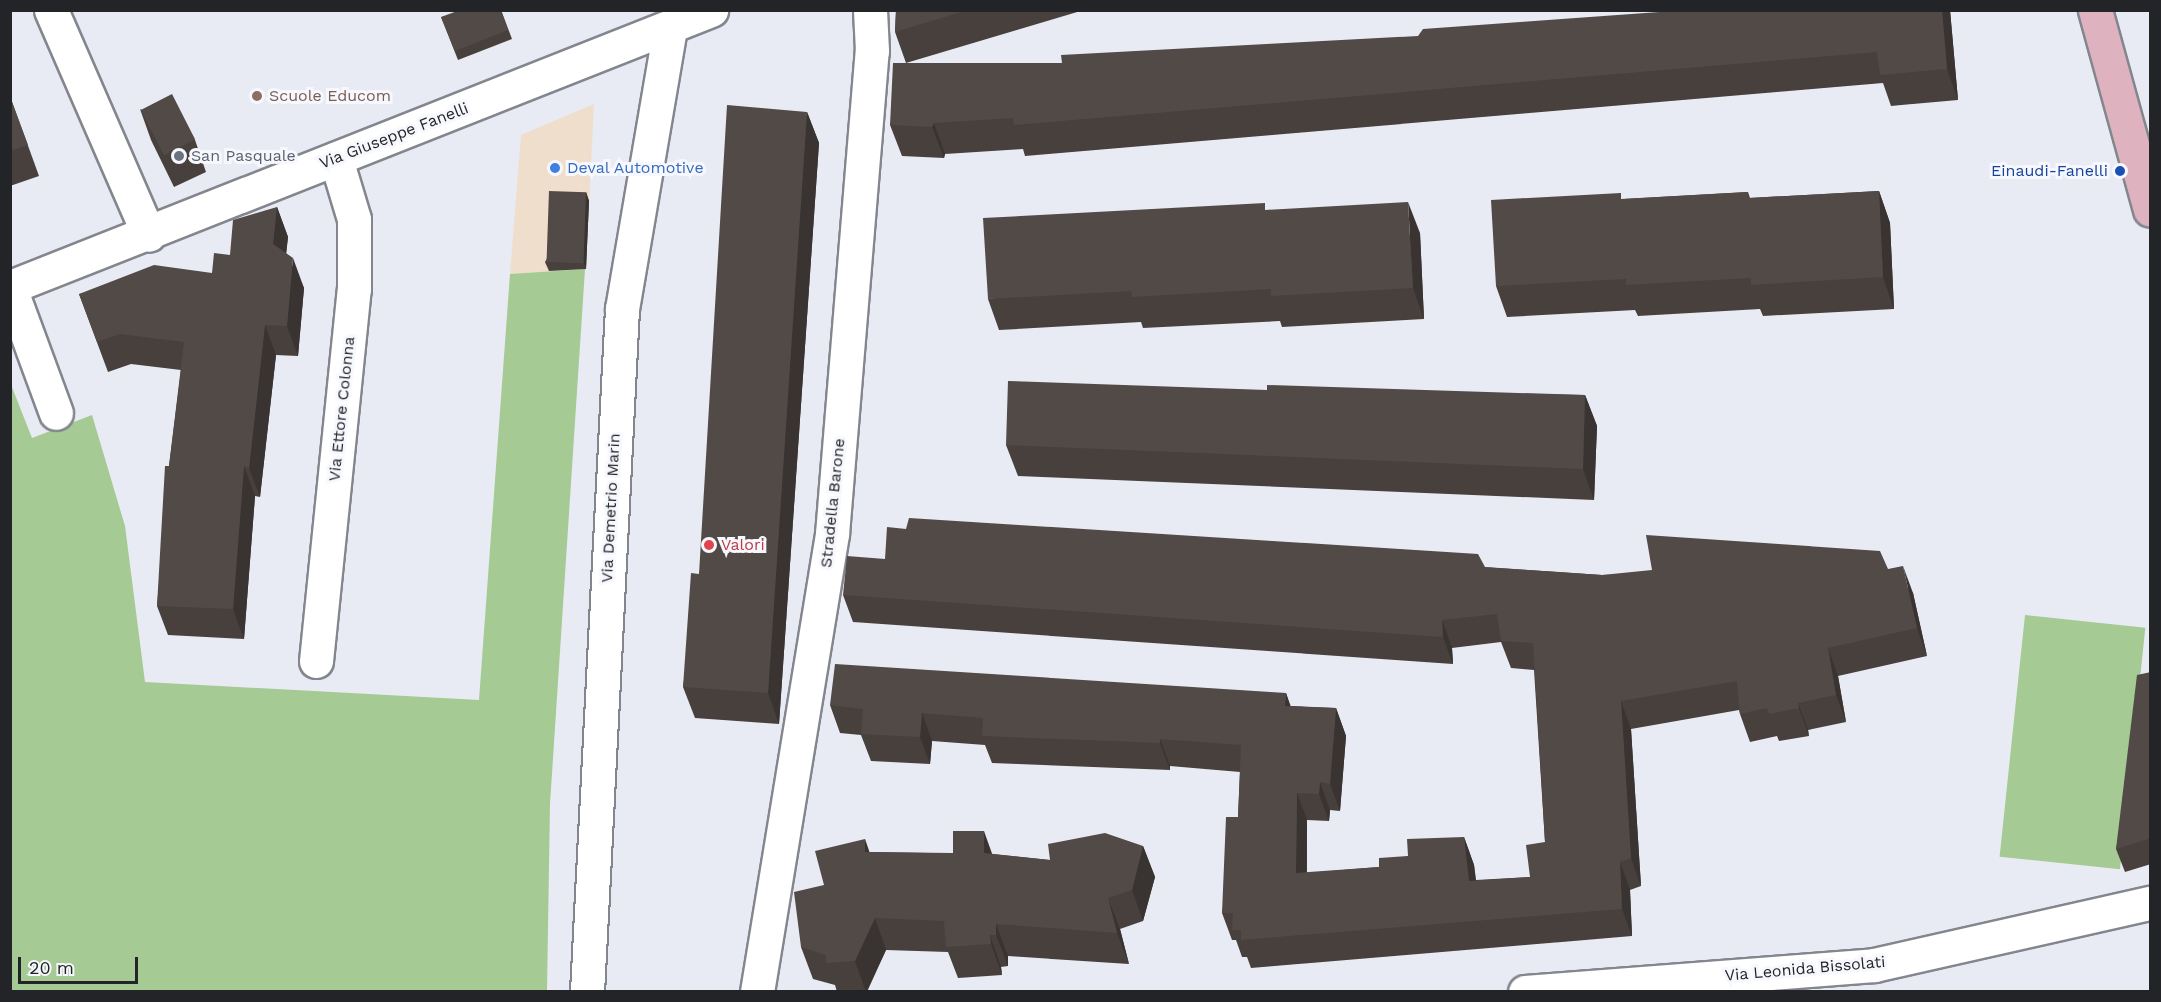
<!DOCTYPE html>
<style>
body{margin:0}
#map{position:relative;width:2161px;height:1002px;overflow:hidden;background:#e8ebf4;font-family:"Work Sans",sans-serif}
div>[style]{position:absolute}
.commercial>*{inset:0;background:#f0decd}
.green>*{inset:0;background:#a5ca94;transform-origin:0 0}
.roads{filter:drop-shadow(2px 0 #84868e) drop-shadow(-2px 0 #84868e) drop-shadow(0 2px #84868e) drop-shadow(0 -2px #84868e)}
.minor>*{height:33px;margin:-16.5px;padding:0 16.5px;transform-origin:16.5px;border-radius:16.5px;background:#fff}
.major>*{height:33px;margin:-16.5px;padding:0 16.5px;transform-origin:16.5px;border-radius:16.5px;background:#dfb2bf}
.wall>*{inset:0;background:#47403d}
.shaded-wall>*{inset:0;background:#393432}
.building>*{inset:0;background:#524a47;transform-origin:0 0}
.dots>*{width:16px;height:16px;translate:-50% -50%;box-sizing:border-box;border:3px solid #f7f8fe;border-radius:50%}
span{translate:-50% -50%;white-space:nowrap;text-align:center;line-height:1.15;-webkit-text-stroke:6px #f7f8fe;paint-order:stroke}
.education-label{font-size:16px;color:#785e54}
.left{translate:0 -50%;text-align:left}
.street-label{font-size:16px;color:#232428}
.worship-label{font-size:16px;color:#5b616d}
.shop-label{font-size:16px;color:#366cbe}
.transit-label{font-size:16px;color:#164399}
.right{translate:-100% -50%;text-align:right}
.health-label{font-size:16px;color:#be3a42}
.frame{position:absolute;inset:0;border:12px solid #232428;pointer-events:none}
.scale{position:absolute;left:18px;top:957px;width:120px;height:27px;box-sizing:border-box;border:3px solid #232428;border-top:0;padding-left:8px;font-size:18px;line-height:21px;white-space:nowrap;color:#232428;-webkit-text-stroke:4px #f7f8fe;paint-order:stroke}
</style>
<div id="map">
<div class="commercial">
<div style="clip-path:polygon(594px 104px,586px 269px,510px 274px,521px 135px)"></div>
</div>
<div class="green">
<div style="clip-path:polygon(585px 269px,550px 804px,547px 991px,11px 991px,10px 382px,32px 438px,92px 415px,125px 526px,145px 682px,479px 700px,510px 274px)"></div>
<div style="left:2025px;top:615px;width:121px;height:243px;rotate:6deg"></div>
</div>
<div class="roads">
<div class="minor">
<div style="left:51px;top:10px;width:245px;rotate:66.5deg"></div>
<div style="left:10px;top:287px;width:754px;rotate:-21.56deg"></div>
<div style="left:10px;top:288px;width:133px;rotate:69.8deg"></div>
<div style="left:316px;top:661px;width:374px;rotate:-84.2deg"></div>
<div style="left:354px;top:289px;width:70px;rotate:-90deg"></div>
<div style="left:354px;top:219px;width:63px;rotate:-106.7deg"></div>
<div style="left:587px;top:992px;width:684px;rotate:-87.07deg"></div>
<div style="left:622px;top:309px;width:284px;rotate:-80.3deg"></div>
<div style="left:757px;top:992px;width:464px;rotate:-80.7deg"></div>
<div style="left:832px;top:534px;width:485px;rotate:-85.3deg"></div>
<div style="left:872px;top:51px;width:41px;rotate:-92.8deg"></div>
<div style="left:1525px;top:992px;width:350px;rotate:-4.4deg"></div>
<div style="left:1874px;top:965px;width:283px;rotate:-12.7deg"></div>
</div>
<div class="major">
<div style="left:2095px;top:10px;width:207px;rotate:74.6deg"></div>
</div>
</div>
<div class="wall">
<div style="clip-path:polygon(501px 10px,512px 39px,458px 60px,441px 17px)"></div>
<div style="clip-path:polygon(896px 10px,1084px 10px,906px 63px,1062px 63px,1950px 10px,1958px 100px,1891px 106px,1883px 83px,1025px 156px,1023px 149px,945px 154px,944px 158px,902px 156px,890px 125px,906px 63px,895px 32px)"></div>
<div style="clip-path:polygon(10px 96px,39px 176px,10px 186px)"></div>
<div style="clip-path:polygon(140px 109px,195px 140px,206px 172px,174px 187px,151px 140px)"></div>
<div style="clip-path:polygon(807px 112px,819px 143px,779px 724px,695px 718px,683px 687px,699px 574px)"></div>
<div style="clip-path:polygon(1879px 191px,1890px 223px,1894px 309px,1763px 316px,1760px 309px,1638px 316px,1635px 310px,1507px 317px,1496px 286px,1624px 199px,1748px 192px,1750px 198px)"></div>
<div style="clip-path:polygon(586px 192px,589px 201px,586px 269px,549px 271px,545px 262px)"></div>
<div style="clip-path:polygon(277px 207px,288px 237px,286px 253px,304px 288px,298px 356px,276px 355px,260px 497px,255px 496px,244px 639px,168px 635px,157px 606px,169px 466px,181px 370px,131px 364px,108px 372px,79px 294px,212px 273px)"></div>
<div style="clip-path:polygon(1420px 233px,1424px 319px,1282px 327px,1280px 321px,1143px 328px,1141px 322px,999px 330px,988px 299px)"></div>
<div style="clip-path:polygon(1267px 390px,1585px 395px,1597px 426px,1594px 500px,1018px 476px,1006px 445px)"></div>
<div style="clip-path:polygon(906px 529px,1602px 575px,1888px 569px,1913px 593px,1927px 656px,1838px 676px,1846px 722px,1808px 730px,1809px 736px,1779px 741px,1777px 736px,1750px 742px,1740px 714px,1739px 710px,1631px 729px,1641px 886px,1630px 890px,1632px 936px,1251px 968px,1247px 957px,1242px 957px,1236px 940px,1232px 940px,1222px 913px,1238px 817px,1240px 772px,1170px 766px,1170px 770px,992px 763px,985px 745px,932px 741px,930px 764px,871px 761px,861px 735px,840px 733px,830px 705px,1286px 693px,1290px 706px,1336px 708px,1346px 736px,1340px 811px,1330px 810px,1329px 821px,1307px 820px,1307px 873px,1379px 867px,1408px 856px,1464px 837px,1474px 865px,1476px 880px,1530px 877px,1545px 842px,1534px 670px,1511px 668px,1501px 642px,1452px 648px,1453px 664px,853px 622px,843px 595px,885px 559px)"></div>
<div style="clip-path:polygon(2151px 672px,2151px 864px,2125px 872px,2116px 849px)"></div>
<div style="clip-path:polygon(1143px 846px,1155px 877px,1143px 921px,1120px 929px,1129px 964px,1008px 956px,1008px 966px,1001px 967px,1002px 975px,958px 978px,948px 952px,886px 950px,867px 992px,837px 992px,835px 985px,813px 979px,801px 947px,824px 885px,869px 852px,992px 854px,1050px 860px)"></div>
</div>
<div class="shaded-wall">
<div style="clip-path:polygon(1942px 10px,1950px 10px,1958px 100px,1947px 69px)"></div>
<div style="clip-path:polygon(807px 112px,819px 143px,779px 724px,768px 693px)"></div>
<div style="clip-path:polygon(934px 123px,945px 154px,944px 158px,932px 127px)"></div>
<div style="clip-path:polygon(1879px 191px,1890px 223px,1894px 309px,1883px 277px)"></div>
<div style="clip-path:polygon(586px 192px,589px 201px,586px 269px,583px 260px)"></div>
<div style="clip-path:polygon(1408px 202px,1420px 233px,1424px 319px,1413px 288px)"></div>
<div style="clip-path:polygon(277px 207px,288px 237px,284px 274px,273px 244px)"></div>
<div style="clip-path:polygon(293px 258px,304px 288px,298px 356px,287px 326px)"></div>
<div style="clip-path:polygon(265px 325px,276px 355px,260px 497px,249px 468px)"></div>
<div style="clip-path:polygon(1585px 395px,1597px 426px,1594px 500px,1583px 469px)"></div>
<div style="clip-path:polygon(244px 466px,255px 496px,244px 639px,233px 609px)"></div>
<div style="clip-path:polygon(1903px 566px,1913px 593px,1927px 656px,1917px 628px)"></div>
<div style="clip-path:polygon(1442px 620px,1452px 648px,1453px 664px,1443px 637px)"></div>
<div style="clip-path:polygon(1828px 648px,1838px 676px,1846px 722px,1836px 695px)"></div>
<div style="clip-path:polygon(1286px 693px,1296px 721px,1285px 706px)"></div>
<div style="clip-path:polygon(1621px 701px,1631px 729px,1641px 886px,1631px 858px)"></div>
<div style="clip-path:polygon(1798px 703px,1808px 730px,1809px 736px,1799px 708px)"></div>
<div style="clip-path:polygon(1336px 708px,1346px 736px,1340px 811px,1330px 784px)"></div>
<div style="clip-path:polygon(922px 713px,932px 741px,930px 764px,920px 737px)"></div>
<div style="clip-path:polygon(1160px 739px,1170px 766px,1170px 770px,1160px 743px)"></div>
<div style="clip-path:polygon(1320px 782px,1330px 810px,1329px 821px,1319px 794px)"></div>
<div style="clip-path:polygon(1297px 793px,1307px 820px,1306px 901px,1296px 873px)"></div>
<div style="clip-path:polygon(984px 831px,995px 862px,984px 853px)"></div>
<div style="clip-path:polygon(1464px 837px,1474px 865px,1479px 908px,1469px 881px)"></div>
<div style="clip-path:polygon(865px 839px,876px 871px,865px 852px)"></div>
<div style="clip-path:polygon(1143px 846px,1155px 877px,1143px 921px,1132px 890px)"></div>
<div style="clip-path:polygon(1620px 862px,1630px 890px,1632px 936px,1622px 909px)"></div>
<div style="clip-path:polygon(1108px 898px,1120px 929px,1129px 964px,1117px 933px)"></div>
<div style="clip-path:polygon(875px 918px,886px 950px,866px 992px,855px 961px)"></div>
<div style="clip-path:polygon(996px 924px,1008px 956px,1008px 966px,996px 935px)"></div>
<div style="clip-path:polygon(990px 935px,1001px 967px,1002px 975px,991px 944px)"></div>
</div>
<div class="building">
<div style="clip-path:polygon(460px 10px,501px 10px,508px 30px,455px 51px,441px 17px)"></div>
<div style="clip-path:polygon(896px 10px,968px 10px,895px 32px)"></div>
<div style="clip-path:polygon(1687px 10px,1942px 10px,1947px 69px,1880px 75px,1877px 52px,1014px 125px,1013px 118px,934px 123px,932px 127px,890px 125px,893px 63px,1062px 63px,1061px 55px,1418px 36px,1423px 29px)"></div>
<div style="left:172px;top:94px;width:51px;height:35px;rotate:63deg"></div>
<div style="clip-path:polygon(10px 97px,28px 145px,10px 151px)"></div>
<div style="clip-path:polygon(727px 105px,807px 112px,768px 693px,683px 687px,691px 573px,699px 574px)"></div>
<div style="left:549px;top:191px;width:37px;height:71px;rotate:2deg"></div>
<div style="clip-path:polygon(1879px 191px,1883px 277px,1751px 285px,1751px 278px,1626px 285px,1626px 279px,1496px 286px,1491px 200px,1621px 193px,1621px 199px,1748px 192px,1748px 198px)"></div>
<div style="clip-path:polygon(1408px 202px,1413px 288px,1271px 296px,1271px 289px,1132px 297px,1131px 291px,988px 299px,983px 218px,1265px 203px,1265px 210px)"></div>
<div style="clip-path:polygon(277px 207px,273px 244px,293px 258px,287px 326px,265px 325px,249px 468px,244px 466px,233px 609px,157px 606px,165px 466px,169px 466px,184px 342px,120px 334px,97px 342px,79px 294px,154px 265px,212px 273px,214px 253px,230px 255px,233px 220px)"></div>
<div style="clip-path:polygon(1008px 381px,1267px 390px,1267px 385px,1585px 395px,1583px 469px,1006px 445px)"></div>
<div style="clip-path:polygon(909px 518px,1478px 554px,1485px 567px,1602px 575px,1652px 570px,1646px 535px,1880px 551px,1888px 569px,1903px 566px,1917px 628px,1828px 648px,1836px 695px,1798px 703px,1799px 708px,1769px 714px,1767px 708px,1740px 714px,1737px 681px,1621px 701px,1631px 858px,1620px 862px,1622px 909px,1241px 940px,1241px 930px,1232px 930px,1233px 913px,1222px 913px,1226px 817px,1238px 817px,1241px 745px,1160px 739px,1160px 743px,982px 736px,983px 718px,922px 713px,920px 737px,861px 734px,863px 709px,830px 705px,835px 664px,1286px 693px,1285px 706px,1336px 708px,1330px 784px,1320px 782px,1319px 794px,1297px 793px,1296px 873px,1379px 867px,1379px 858px,1408px 856px,1407px 839px,1464px 837px,1469px 881px,1530px 877px,1526px 845px,1545px 842px,1533px 643px,1501px 641px,1497px 614px,1442px 620px,1443px 637px,843px 595px,847px 556px,885px 559px,887px 527px,906px 529px)"></div>
<div style="clip-path:polygon(2151px 672px,2151px 838px,2116px 849px,2137px 675px)"></div>
<div style="clip-path:polygon(953px 831px,984px 831px,984px 853px,1050px 860px,1048px 844px,1105px 833px,1143px 846px,1132px 890px,1108px 898px,1117px 933px,996px 924px,996px 935px,990px 935px,991px 944px,946px 947px,944px 921px,875px 918px,855px 961px,826px 963px,826px 955px,801px 947px,794px 892px,824px 885px,815px 851px,865px 839px,865px 852px,953px 853px)"></div>
</div>
<div class="dots">
<div style="left:257px;top:96px;background:#8d6e63"></div>
<div style="left:179px;top:156px;background:#6b7280"></div>
<div style="left:555px;top:168px;background:#3f7fe0"></div>
<div style="left:2120px;top:171px;background:#1a4fb4"></div>
<div style="left:709px;top:545px;background:#e0444e"></div>
</div>
<div class="education-label">
<span class="left" style="left:269px;top:96px">Scuole Educom</span>
</div>
<div class="street-label">
<span style="left:394px;top:136px;rotate:-21deg">Via Giuseppe Fanelli</span>
<span style="left:342px;top:409px;rotate:-84deg">Via Ettore Colonna</span>
<span style="left:833px;top:503px;rotate:-84deg">Stradella Barone</span>
<span style="left:611px;top:508px;rotate:-87deg">Via Demetrio Marin</span>
<span style="left:1805px;top:969px;rotate:-5deg">Via Leonida Bissolati</span>
</div>
<div class="worship-label">
<span class="left" style="left:191px;top:156px">San Pasquale</span>
</div>
<div class="shop-label">
<span class="left" style="left:567px;top:168px">Deval Automotive</span>
</div>
<div class="transit-label">
<span class="right" style="left:2108px;top:171px">Einaudi-Fanelli</span>
</div>
<div class="health-label">
<span class="left" style="left:721px;top:545px">Valori</span>
</div>
<div class="frame"></div>
<div class="scale">20 m</div>
</div>
